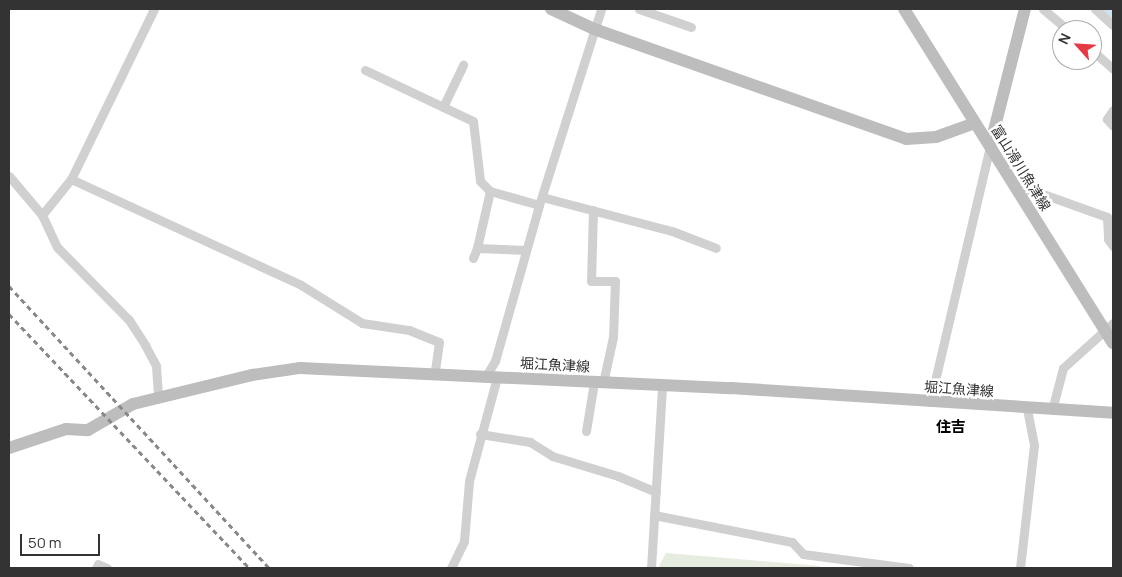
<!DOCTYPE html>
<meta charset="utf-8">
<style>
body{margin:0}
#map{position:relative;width:1122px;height:577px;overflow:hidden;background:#fff;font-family:Manrope,"Noto Sans JP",sans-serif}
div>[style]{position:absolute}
.green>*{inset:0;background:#e6ecdf}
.river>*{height:19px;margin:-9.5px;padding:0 9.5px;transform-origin:9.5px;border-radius:9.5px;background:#cfe2ee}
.street>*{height:9px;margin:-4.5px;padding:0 4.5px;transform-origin:4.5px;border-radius:4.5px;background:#d0d0d0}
.secondary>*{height:12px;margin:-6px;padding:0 6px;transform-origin:6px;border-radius:6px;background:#bdbdbd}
.rail>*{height:3px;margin-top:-1.5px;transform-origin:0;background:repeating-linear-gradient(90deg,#888 0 5px,transparent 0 9px)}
span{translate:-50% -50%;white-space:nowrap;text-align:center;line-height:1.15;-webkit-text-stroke:5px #fff;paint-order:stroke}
.street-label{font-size:14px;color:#333}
.neighbourhood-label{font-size:15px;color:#000;font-weight:700}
.frame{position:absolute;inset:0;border:10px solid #333;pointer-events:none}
.north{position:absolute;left:1052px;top:20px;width:50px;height:50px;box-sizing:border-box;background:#fff;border:1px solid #adadad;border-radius:50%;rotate:296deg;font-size:14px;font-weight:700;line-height:20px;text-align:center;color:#333}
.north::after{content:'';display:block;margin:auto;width:18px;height:22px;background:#e63946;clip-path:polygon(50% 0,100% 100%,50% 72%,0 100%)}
.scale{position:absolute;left:20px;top:534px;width:80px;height:22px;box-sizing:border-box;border:2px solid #333;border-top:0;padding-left:6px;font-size:15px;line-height:18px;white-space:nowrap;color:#333;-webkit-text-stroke:4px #fff;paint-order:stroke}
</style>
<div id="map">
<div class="green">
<div style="clip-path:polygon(666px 553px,820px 566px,820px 568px,658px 568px)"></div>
</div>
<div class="river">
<div style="left:1111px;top:9px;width:3px;rotate:45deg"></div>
</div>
<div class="street">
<div style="left:154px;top:9px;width:189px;rotate:116deg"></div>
<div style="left:71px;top:179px;width:46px;rotate:128.9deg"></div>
<div style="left:42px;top:215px;width:35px;rotate:65deg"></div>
<div style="left:57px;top:247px;width:103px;rotate:45.4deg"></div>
<div style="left:129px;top:320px;width:30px;rotate:57deg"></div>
<div style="left:145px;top:345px;width:24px;rotate:62deg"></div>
<div style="left:156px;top:366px;width:32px;rotate:86deg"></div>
<div style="left:639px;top:9px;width:55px;rotate:19.1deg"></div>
<div style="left:1043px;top:9px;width:33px;rotate:40deg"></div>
<div style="left:1095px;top:9px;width:24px;rotate:42deg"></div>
<div style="left:1092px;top:50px;width:28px;rotate:42deg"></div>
<div style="left:365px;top:70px;width:119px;rotate:25.3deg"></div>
<div style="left:473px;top:121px;width:60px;rotate:83.3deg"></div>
<div style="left:480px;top:181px;width:14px;rotate:45deg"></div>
<div style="left:490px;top:191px;width:51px;rotate:15.9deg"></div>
<div style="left:443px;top:107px;width:47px;rotate:-64.5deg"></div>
<div style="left:1113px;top:110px;width:11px;rotate:124deg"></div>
<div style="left:1107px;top:119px;width:9px;rotate:49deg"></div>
<div style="left:9px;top:176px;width:51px;rotate:49.8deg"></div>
<div style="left:71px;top:179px;width:253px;rotate:24.7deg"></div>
<div style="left:301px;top:285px;width:72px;rotate:31.9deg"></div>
<div style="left:362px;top:323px;width:48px;rotate:8.5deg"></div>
<div style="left:409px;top:330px;width:32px;rotate:22deg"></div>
<div style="left:439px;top:342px;width:30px;rotate:98deg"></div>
<div style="left:1019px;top:192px;width:10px;rotate:-17deg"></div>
<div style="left:1029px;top:189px;width:83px;rotate:19.7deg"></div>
<div style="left:1107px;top:217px;width:22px;rotate:87deg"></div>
<div style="left:1108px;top:239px;width:9px;rotate:54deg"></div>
<div style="left:542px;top:197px;width:134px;rotate:14.7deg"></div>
<div style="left:672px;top:231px;width:47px;rotate:21.1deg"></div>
<div style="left:593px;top:210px;width:71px;rotate:91.6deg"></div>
<div style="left:591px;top:281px;width:24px"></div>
<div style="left:615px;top:281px;width:56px;rotate:92deg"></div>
<div style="left:613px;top:337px;width:47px;rotate:102.3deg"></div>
<div style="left:477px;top:248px;width:58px;rotate:-77.2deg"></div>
<div style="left:473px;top:258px;width:11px;rotate:-68deg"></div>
<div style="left:477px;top:248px;width:49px;rotate:2.3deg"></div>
<div style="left:486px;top:376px;width:17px;rotate:-59deg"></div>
<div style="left:495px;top:361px;width:162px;rotate:-74.2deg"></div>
<div style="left:539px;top:205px;width:206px;rotate:-72.4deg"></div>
<div style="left:930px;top:402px;width:263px;rotate:-76.8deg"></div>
<div style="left:1052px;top:410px;width:43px;rotate:-75.3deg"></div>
<div style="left:1063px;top:368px;width:67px;rotate:-42deg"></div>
<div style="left:586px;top:431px;width:50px;rotate:-80.7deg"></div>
<div style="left:480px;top:434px;width:51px;rotate:9.1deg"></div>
<div style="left:530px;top:442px;width:26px;rotate:32deg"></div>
<div style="left:552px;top:456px;width:69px;rotate:16.9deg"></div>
<div style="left:618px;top:476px;width:41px;rotate:22.8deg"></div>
<div style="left:654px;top:515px;width:141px;rotate:11.1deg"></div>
<div style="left:792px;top:542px;width:16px;rotate:47deg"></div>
<div style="left:803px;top:554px;width:107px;rotate:7.5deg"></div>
<div style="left:96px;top:568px;width:4px;rotate:-63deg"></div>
<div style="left:98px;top:564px;width:10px;rotate:24deg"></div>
<div style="left:451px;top:568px;width:30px;rotate:-64deg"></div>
<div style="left:464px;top:541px;width:60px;rotate:-85.2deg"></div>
<div style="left:469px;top:481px;width:108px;rotate:-74.9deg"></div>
<div style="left:651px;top:568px;width:181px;rotate:-86.5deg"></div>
<div style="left:1020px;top:568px;width:124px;rotate:-83.5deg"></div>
<div style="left:1034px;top:445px;width:37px;rotate:-101deg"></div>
</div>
<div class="secondary">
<div style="left:551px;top:9px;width:47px;rotate:24.9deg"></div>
<div style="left:594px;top:29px;width:331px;rotate:19.4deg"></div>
<div style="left:906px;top:139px;width:30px;rotate:-4deg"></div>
<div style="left:936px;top:137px;width:41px;rotate:-19.7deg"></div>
<div style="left:904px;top:9px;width:394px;rotate:58deg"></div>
<div style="left:990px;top:146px;width:141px;rotate:-75.7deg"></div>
<div style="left:9px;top:448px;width:60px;rotate:-18.4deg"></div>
<div style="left:66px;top:429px;width:22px;rotate:3deg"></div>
<div style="left:88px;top:430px;width:52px;rotate:-30deg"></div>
<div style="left:133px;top:404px;width:122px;rotate:-13.7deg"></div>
<div style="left:252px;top:375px;width:49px;rotate:-8.3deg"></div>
<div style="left:300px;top:368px;width:431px;rotate:2.7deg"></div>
<div style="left:731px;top:388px;width:383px;rotate:3.7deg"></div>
</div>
<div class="rail">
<div style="left:9px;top:286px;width:384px;rotate:47.3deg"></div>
<div style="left:9px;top:314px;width:349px;rotate:46.6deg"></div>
</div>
<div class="street-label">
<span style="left:1021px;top:168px;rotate:58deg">富山滑川魚津線</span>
<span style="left:555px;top:365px;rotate:3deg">堀江魚津線</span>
<span style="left:959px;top:389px;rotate:4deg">堀江魚津線</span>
</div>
<div class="neighbourhood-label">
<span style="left:951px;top:427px">住吉</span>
</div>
<div class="frame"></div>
<div class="north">N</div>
<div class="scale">50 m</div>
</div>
